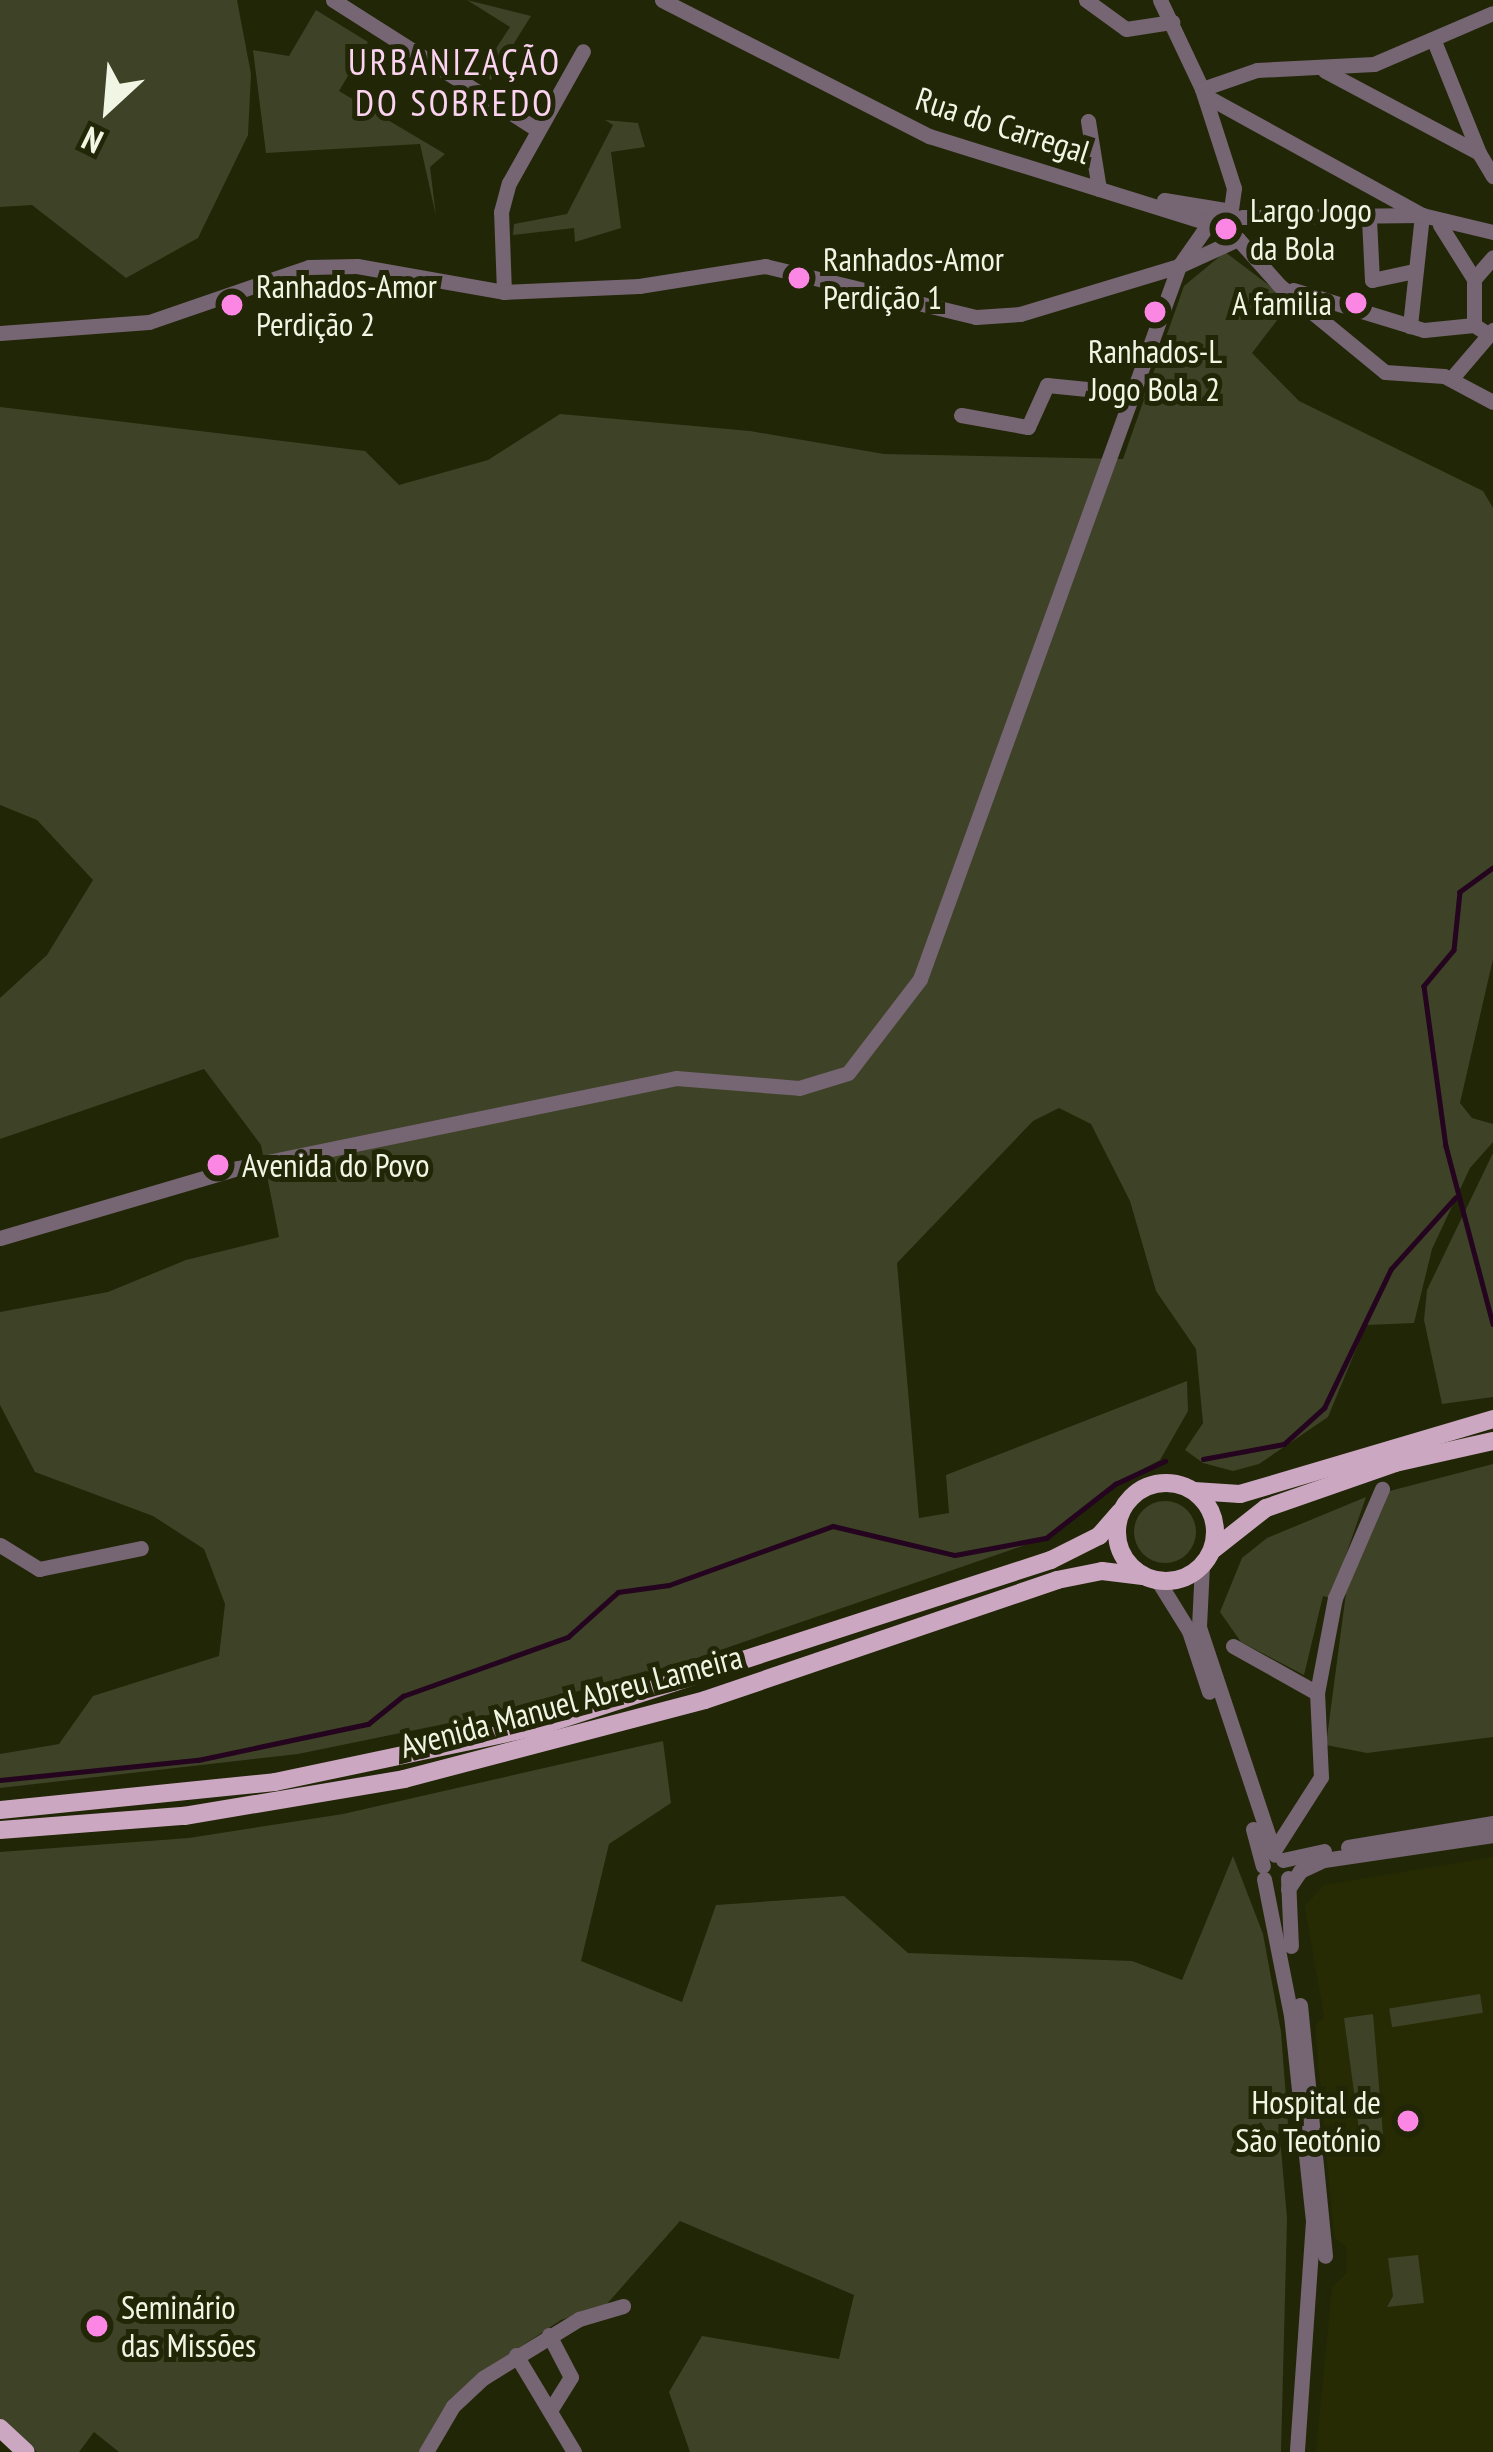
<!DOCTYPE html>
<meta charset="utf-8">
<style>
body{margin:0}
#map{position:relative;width:1493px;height:2452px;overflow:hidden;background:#212607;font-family:"PT Sans Narrow",sans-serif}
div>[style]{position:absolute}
.built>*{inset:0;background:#262b03}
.green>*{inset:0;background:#3e4227;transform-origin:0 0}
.round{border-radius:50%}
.stream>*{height:4.5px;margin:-2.25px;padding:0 2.25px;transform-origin:2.25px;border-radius:2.25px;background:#24041e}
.minor>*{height:15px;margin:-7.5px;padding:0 7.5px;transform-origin:7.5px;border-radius:7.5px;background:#766572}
.major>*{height:18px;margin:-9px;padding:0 9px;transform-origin:9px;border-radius:9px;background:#cca7c2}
.major>.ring{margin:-9px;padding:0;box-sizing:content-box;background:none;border:18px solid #cca7c2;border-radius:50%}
.dots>*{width:33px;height:33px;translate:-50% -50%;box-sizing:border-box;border:6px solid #212607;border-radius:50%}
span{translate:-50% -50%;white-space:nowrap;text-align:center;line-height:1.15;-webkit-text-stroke:10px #212607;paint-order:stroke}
.street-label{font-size:33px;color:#f1f5e3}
.poi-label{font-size:33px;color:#f1f5e3}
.left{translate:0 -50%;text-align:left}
.right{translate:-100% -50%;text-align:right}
.neighbourhood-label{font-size:36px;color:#fcd3f1;letter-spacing:3px}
.north{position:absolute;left:48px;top:48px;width:120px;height:120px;-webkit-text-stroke:9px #212607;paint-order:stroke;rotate:206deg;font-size:33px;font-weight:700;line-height:48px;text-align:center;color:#f1f5e3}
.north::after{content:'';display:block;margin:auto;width:42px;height:54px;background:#f1f5e3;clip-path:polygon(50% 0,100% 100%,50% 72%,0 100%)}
</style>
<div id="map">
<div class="built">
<div style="clip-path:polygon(1493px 1857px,1493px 2452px,1316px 2452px,1332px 2287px,1347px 2273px,1346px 2247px,1334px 2237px,1315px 2026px,1324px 2017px,1305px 1906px,1324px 1885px)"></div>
</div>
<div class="green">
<div style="clip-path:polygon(0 0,237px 0,251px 74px,248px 135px,198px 238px,126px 278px,32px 205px,0 207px)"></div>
<div style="clip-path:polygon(467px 0,531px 16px,491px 80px,480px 73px,510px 27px)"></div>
<div style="clip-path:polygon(316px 10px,368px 42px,339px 91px,445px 154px,430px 167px,436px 216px,420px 144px,266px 153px,253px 50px,289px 56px)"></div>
<div style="clip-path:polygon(605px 120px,638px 123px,645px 147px,611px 152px,621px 228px,575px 242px,574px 228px,513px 235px,514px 224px,567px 214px,613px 125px)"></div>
<div style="clip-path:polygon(1225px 252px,1291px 302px,1252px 353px,1299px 401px,1483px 491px,1493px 508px,1493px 959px,1460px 1103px,1472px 1118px,1493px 1124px,1493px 1142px,1470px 1168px,1432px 1249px,1414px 1323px,1366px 1325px,1328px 1417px,1259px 1464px,1233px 1471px,1203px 1463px,1185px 1450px,1203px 1423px,1196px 1349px,1156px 1291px,1130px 1201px,1091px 1124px,1059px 1108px,1033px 1121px,897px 1263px,919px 1518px,949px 1513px,946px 1475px,1187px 1381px,1188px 1411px,1160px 1460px,1115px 1484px,1046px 1538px,691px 1660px,503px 1712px,298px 1754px,0 1788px,0 1754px,59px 1744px,93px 1696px,219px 1656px,225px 1604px,204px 1549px,153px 1516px,35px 1472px,0 1405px,0 1312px,108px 1292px,186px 1260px,279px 1237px,261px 1145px,204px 1069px,0 1139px,0 998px,47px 955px,93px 880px,37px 820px,0 805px,0 407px,365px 451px,399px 485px,488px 460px,560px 414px,750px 431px,884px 454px,1123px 459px,1184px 286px)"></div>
<div style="clip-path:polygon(1493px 1153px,1493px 1397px,1442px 1404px,1424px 1320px,1427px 1290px)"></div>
<div style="clip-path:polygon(1493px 1464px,1493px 1737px,1367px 1753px,1326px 1745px,1346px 1593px,1382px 1493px)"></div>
<div style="clip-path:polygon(1366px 1497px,1331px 1598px,1323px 1596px,1304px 1675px,1241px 1642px,1220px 1612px,1242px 1558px,1267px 1538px)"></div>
<div class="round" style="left:1134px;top:1501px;width:62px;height:62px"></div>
<div style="clip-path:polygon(663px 1741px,671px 1803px,609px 1844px,581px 1961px,682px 2002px,716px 1905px,844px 1896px,908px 1953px,1132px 1961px,1182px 1980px,1233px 1856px,1263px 1934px,1281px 2032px,1288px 2124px,1279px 2126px,1287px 2218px,1281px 2452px,690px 2452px,669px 2392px,702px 2336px,839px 2359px,854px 2295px,680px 2221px,606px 2305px,561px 2320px,507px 2356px,419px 2452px,119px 2452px,94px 2432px,79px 2452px,37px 2452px,0 2420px,0 1852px,189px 1838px,343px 1814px)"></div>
<div style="left:1480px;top:1994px;width:19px;height:92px;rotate:81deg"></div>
<div style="clip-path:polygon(1373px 2014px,1383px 2134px,1360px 2137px,1344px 2018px)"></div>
<div style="clip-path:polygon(1418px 2255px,1424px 2303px,1387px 2307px,1393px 2296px,1388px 2258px)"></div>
</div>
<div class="stream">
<div style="left:1493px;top:868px;width:41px;rotate:144deg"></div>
<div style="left:1460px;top:892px;width:58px;rotate:95.9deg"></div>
<div style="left:1454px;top:950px;width:47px;rotate:129.8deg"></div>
<div style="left:1424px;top:986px;width:162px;rotate:82.2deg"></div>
<div style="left:1446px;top:1146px;width:184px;rotate:75.2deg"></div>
<div style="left:1203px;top:1459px;width:82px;rotate:-10.5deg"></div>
<div style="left:1284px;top:1444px;width:54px;rotate:-42deg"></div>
<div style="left:1324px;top:1408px;width:154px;rotate:-64.3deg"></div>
<div style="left:1391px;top:1269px;width:96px;rotate:-48deg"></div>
<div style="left:0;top:1780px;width:199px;rotate:-5.8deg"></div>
<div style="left:198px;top:1760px;width:174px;rotate:-12deg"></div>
<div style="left:368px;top:1724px;width:45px;rotate:-38.7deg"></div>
<div style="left:403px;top:1696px;width:175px;rotate:-19.7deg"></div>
<div style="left:568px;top:1637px;width:67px;rotate:-42deg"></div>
<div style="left:618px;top:1592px;width:51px;rotate:-7.8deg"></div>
<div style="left:669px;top:1585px;width:174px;rotate:-19.8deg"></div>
<div style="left:833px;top:1526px;width:125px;rotate:13.4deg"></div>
<div style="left:955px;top:1555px;width:93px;rotate:-10.6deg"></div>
<div style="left:1046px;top:1538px;width:88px;rotate:-38deg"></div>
<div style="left:1115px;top:1484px;width:55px;rotate:-24.7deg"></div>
</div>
<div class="minor">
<div style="left:333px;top:0;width:239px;rotate:32.4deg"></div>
<div style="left:662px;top:0;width:300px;rotate:27deg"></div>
<div style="left:929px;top:136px;width:295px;rotate:17.3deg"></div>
<div style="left:1086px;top:0;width:49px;rotate:35.9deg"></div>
<div style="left:1126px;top:29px;width:47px;rotate:-8.7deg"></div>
<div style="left:1160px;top:0;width:98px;rotate:64.7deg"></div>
<div style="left:1202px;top:89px;width:104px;rotate:72.1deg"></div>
<div style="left:1234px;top:188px;width:21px;rotate:98deg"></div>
<div style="left:1434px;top:41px;width:121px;rotate:68.1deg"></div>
<div style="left:1325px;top:71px;width:174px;rotate:28deg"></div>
<div style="left:1479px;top:153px;width:27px;rotate:59deg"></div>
<div style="left:1202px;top:89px;width:58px;rotate:-19.1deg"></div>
<div style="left:1257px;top:70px;width:117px;rotate:-2.9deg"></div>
<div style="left:1374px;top:64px;width:129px;rotate:-23.2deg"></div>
<div style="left:1204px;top:95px;width:249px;rotate:28.8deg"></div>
<div style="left:1422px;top:215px;width:112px;rotate:96.2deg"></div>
<div style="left:1088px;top:121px;width:69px;rotate:80.8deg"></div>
<div style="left:1164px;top:200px;width:62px;rotate:9.3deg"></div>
<div style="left:1242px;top:217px;width:180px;rotate:-0.6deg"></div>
<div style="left:1422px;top:215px;width:73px;rotate:13.5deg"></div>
<div style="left:1369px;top:219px;width:61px;rotate:87.2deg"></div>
<div style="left:1372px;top:280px;width:39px;rotate:-12deg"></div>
<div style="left:1440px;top:225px;width:64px;rotate:57.8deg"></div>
<div style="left:1474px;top:279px;width:46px;rotate:90deg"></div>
<div style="left:1238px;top:239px;width:62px;rotate:48.3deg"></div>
<div style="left:1279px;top:285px;width:137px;rotate:39.4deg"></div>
<div style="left:1385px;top:372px;width:59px;rotate:3.9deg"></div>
<div style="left:1444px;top:376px;width:55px;rotate:28deg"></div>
<div style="left:1474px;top:279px;width:29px;rotate:-49deg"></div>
<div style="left:1293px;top:290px;width:137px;rotate:17deg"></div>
<div style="left:1424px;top:330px;width:50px;rotate:-5.7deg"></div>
<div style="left:1474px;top:325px;width:17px;rotate:33deg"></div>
<div style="left:504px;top:292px;width:80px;rotate:-92.1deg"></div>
<div style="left:501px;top:212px;width:30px;rotate:-75deg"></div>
<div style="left:509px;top:183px;width:151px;rotate:-60.7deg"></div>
<div style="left:0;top:333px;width:149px;rotate:-4.2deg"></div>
<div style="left:149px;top:322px;width:169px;rotate:-19deg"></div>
<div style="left:309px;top:267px;width:48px;rotate:-1.2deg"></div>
<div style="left:357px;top:266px;width:149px;rotate:10deg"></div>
<div style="left:504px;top:292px;width:135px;rotate:-2.5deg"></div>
<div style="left:639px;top:286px;width:128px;rotate:-9deg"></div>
<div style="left:765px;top:266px;width:217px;rotate:13.6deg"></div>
<div style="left:976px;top:317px;width:44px;rotate:-3.9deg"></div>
<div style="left:1020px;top:314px;width:166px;rotate:-16.8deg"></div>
<div style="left:1179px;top:266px;width:65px;rotate:-24.6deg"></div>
<div style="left:1451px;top:379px;width:65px;rotate:-49.4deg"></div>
<div style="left:961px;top:415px;width:68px;rotate:10.2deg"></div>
<div style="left:1028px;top:427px;width:46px;rotate:-65.7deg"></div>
<div style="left:1047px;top:385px;width:90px;rotate:5.7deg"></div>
<div style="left:0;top:1238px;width:248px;rotate:-16.4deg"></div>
<div style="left:238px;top:1168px;width:447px;rotate:-11.6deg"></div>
<div style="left:676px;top:1078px;width:123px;rotate:4.6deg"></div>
<div style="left:799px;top:1088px;width:51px;rotate:-17deg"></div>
<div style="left:848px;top:1073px;width:118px;rotate:-52.5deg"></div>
<div style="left:920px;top:979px;width:759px;rotate:-70.04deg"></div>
<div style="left:1179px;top:266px;width:61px;rotate:-55deg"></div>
<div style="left:1214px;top:216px;width:18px;rotate:-22deg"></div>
<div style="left:0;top:1545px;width:46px;rotate:31.6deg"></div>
<div style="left:39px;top:1569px;width:104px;rotate:-11.6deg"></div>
<div style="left:1202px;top:1565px;width:62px;rotate:92.8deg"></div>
<div style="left:1199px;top:1627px;width:240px;rotate:71.6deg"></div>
<div style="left:1158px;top:1581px;width:59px;rotate:58.2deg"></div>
<div style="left:1189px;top:1631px;width:64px;rotate:71.8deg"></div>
<div style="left:1233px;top:1646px;width:96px;rotate:29.2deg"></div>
<div style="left:1253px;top:1829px;width:38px;rotate:75deg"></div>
<div style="left:1348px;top:1847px;width:147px;rotate:-9.4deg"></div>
<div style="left:1273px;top:1852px;width:89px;rotate:-57.4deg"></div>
<div style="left:1321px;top:1777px;width:84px;rotate:-92.7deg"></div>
<div style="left:1317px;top:1693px;width:97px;rotate:-79.3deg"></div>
<div style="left:1335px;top:1598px;width:119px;rotate:-66.7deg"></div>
<div style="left:1283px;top:1860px;width:42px;rotate:-12.4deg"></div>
<div style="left:1288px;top:1878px;width:68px;rotate:87.5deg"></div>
<div style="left:1264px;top:1879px;width:139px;rotate:78.8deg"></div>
<div style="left:1291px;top:2015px;width:207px;rotate:83.9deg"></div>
<div style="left:1313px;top:2221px;width:232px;rotate:94deg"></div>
<div style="left:1288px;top:1889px;width:22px;rotate:-56deg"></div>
<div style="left:1300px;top:1871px;width:26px;rotate:-25deg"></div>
<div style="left:1324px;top:1860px;width:171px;rotate:-8.4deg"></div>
<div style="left:1300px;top:2005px;width:252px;rotate:84.3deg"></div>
<div style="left:549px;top:2335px;width:47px;rotate:62.4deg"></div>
<div style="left:571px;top:2377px;width:39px;rotate:122deg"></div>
<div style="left:516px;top:2355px;width:113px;rotate:59.1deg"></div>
<div style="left:426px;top:2452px;width:53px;rotate:-59.6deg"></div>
<div style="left:453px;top:2406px;width:41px;rotate:-43deg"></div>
<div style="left:483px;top:2378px;width:113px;rotate:-31.6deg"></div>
<div style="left:579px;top:2319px;width:46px;rotate:-16.5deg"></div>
</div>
<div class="major">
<div class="ring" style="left:1117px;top:1483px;width:80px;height:80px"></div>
<div style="left:1194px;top:1491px;width:46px;rotate:3.7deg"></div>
<div style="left:1240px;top:1494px;width:264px;rotate:-16.5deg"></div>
<div style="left:1214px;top:1549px;width:66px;rotate:-38.3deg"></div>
<div style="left:1266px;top:1508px;width:137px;rotate:-19.2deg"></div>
<div style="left:1395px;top:1463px;width:100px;rotate:-12.7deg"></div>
<div style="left:0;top:1810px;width:276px;rotate:-5.8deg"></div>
<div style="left:275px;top:1782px;width:268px;rotate:-11.9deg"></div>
<div style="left:537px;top:1727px;width:540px;rotate:-18deg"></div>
<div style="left:1051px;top:1560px;width:54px;rotate:-26.6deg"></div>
<div style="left:1099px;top:1536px;width:32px;rotate:-49deg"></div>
<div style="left:0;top:1830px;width:185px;rotate:-4.4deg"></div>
<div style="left:184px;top:1816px;width:223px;rotate:-9.5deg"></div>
<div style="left:404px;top:1779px;width:311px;rotate:-14.7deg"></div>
<div style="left:705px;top:1700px;width:372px;rotate:-18.8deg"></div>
<div style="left:1057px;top:1580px;width:46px;rotate:-11.3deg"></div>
<div style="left:1102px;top:1571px;width:41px;rotate:7deg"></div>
<div style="left:0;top:2428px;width:35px;rotate:43deg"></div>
</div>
<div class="dots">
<div style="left:1226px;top:229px;background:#fc86e4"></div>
<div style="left:799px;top:278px;background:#fc86e4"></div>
<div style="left:1356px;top:303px;background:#fc86e4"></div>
<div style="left:232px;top:305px;background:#fc86e4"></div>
<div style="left:1155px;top:312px;background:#fc86e4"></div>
<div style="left:218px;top:1165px;background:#fc86e4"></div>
<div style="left:1408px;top:2121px;background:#fc86e4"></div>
<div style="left:97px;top:2326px;background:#fc86e4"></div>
</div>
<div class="street-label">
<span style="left:1003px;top:125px;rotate:18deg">Rua do Carregal</span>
<span style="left:571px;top:1701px;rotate:-15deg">Avenida Manuel Abreu Lameira</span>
</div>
<div class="poi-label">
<span class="left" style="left:1250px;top:229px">Largo Jogo<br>da Bola</span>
<span class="left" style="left:823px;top:278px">Ranhados-Amor<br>Perdição 1</span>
<span class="left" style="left:256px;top:305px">Ranhados-Amor<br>Perdição 2</span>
<span class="right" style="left:1332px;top:303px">A familia</span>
<span style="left:1155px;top:370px">Ranhados-L<br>Jogo Bola 2</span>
<span class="left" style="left:242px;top:1165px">Avenida do Povo</span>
<span class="right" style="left:1381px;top:2121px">Hospital de<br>São Teotónio</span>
<span class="left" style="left:121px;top:2326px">Seminário<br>das Missões</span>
</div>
<div class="neighbourhood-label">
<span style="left:455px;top:82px">URBANIZAÇÃO<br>DO SOBREDO</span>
</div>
<div class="north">N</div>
</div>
